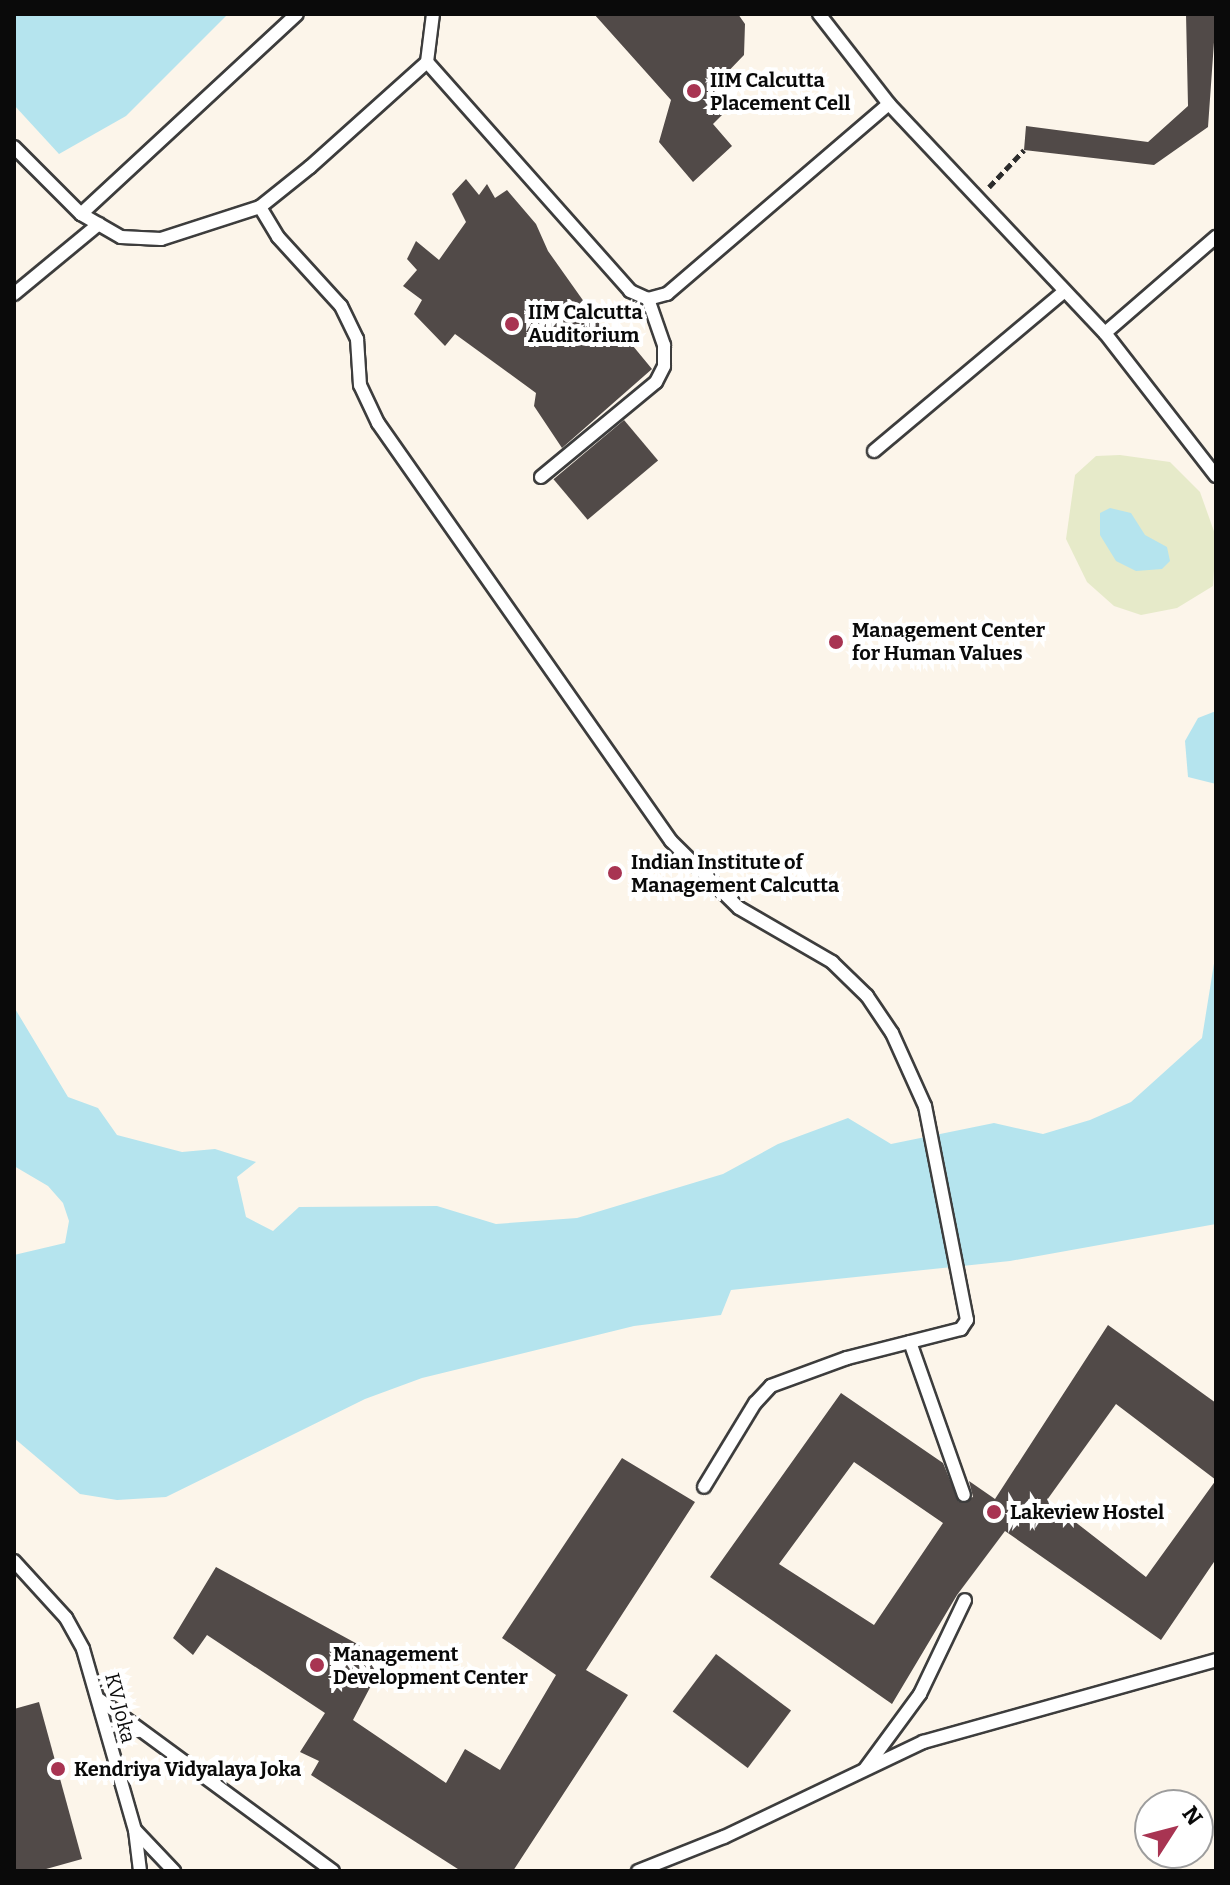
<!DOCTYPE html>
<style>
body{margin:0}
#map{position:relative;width:1230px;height:1885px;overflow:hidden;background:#fcf5ea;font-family:Bitter,serif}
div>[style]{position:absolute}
.pitch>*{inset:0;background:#e6eac9}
.water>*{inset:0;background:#b5e4ee}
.building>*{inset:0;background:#514a48;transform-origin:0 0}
.path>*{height:5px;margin-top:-2.5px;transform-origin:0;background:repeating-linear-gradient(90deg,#2c2c2c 0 8px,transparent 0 12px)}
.roads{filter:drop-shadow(2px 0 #3d3d3d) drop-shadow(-2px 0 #3d3d3d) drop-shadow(0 2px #3d3d3d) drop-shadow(0 -2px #3d3d3d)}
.lane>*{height:12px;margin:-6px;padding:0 6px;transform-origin:6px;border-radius:6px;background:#fff}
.dots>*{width:22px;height:22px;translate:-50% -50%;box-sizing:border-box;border:4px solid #fff;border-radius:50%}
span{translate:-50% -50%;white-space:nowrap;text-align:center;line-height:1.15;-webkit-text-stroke:8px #fff;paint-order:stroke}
.poi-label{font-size:20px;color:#0a0a0a;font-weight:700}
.left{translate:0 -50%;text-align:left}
.street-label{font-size:20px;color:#0a0a0a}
.frame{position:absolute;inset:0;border:16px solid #0a0a0a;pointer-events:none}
.north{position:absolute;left:1134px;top:1789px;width:80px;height:80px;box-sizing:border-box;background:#fff;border:2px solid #9d9d9d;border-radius:50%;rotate:54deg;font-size:22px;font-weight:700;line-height:32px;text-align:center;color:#0a0a0a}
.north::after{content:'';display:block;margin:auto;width:28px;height:36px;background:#a83452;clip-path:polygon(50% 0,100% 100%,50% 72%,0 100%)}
</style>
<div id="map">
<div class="pitch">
<div style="clip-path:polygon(1120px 455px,1170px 462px,1200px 492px,1216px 537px,1213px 586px,1177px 608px,1141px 615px,1114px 606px,1087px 582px,1066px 539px,1075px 475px,1096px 456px)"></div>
</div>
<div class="water">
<div style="clip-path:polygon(14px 14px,228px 14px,126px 116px,59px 154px,14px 105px)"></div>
<div style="clip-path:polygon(1110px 508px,1131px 513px,1145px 535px,1167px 547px,1170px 561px,1162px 569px,1136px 571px,1116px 561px,1100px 535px,1100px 513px)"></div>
<div style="clip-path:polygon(1216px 711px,1216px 784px,1188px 777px,1185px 741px,1198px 718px)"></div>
<div style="clip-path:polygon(1216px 951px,1216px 1224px,1010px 1261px,731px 1290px,721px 1315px,634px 1326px,422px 1378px,365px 1399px,166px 1497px,117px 1500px,80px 1494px,14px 1438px,14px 1255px,65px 1243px,69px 1221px,63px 1203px,48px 1186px,14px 1166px,14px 1007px,68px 1097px,98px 1108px,117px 1135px,182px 1152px,215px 1149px,256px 1162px,237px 1177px,246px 1217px,273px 1231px,299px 1207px,437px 1206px,496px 1224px,577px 1218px,723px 1174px,778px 1144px,848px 1118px,891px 1144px,994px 1123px,1043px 1134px,1090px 1120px,1131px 1102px,1202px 1038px)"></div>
</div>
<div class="building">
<div style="clip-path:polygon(594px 14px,738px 14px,745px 24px,744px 55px,718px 82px,733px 104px,713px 124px,732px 146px,693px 182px,659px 142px,671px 100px)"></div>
<div style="clip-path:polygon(1186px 14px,1216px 14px,1208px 127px,1154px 165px,1024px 150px,1026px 126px,1148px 142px,1188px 106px)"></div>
<div style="clip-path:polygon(466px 179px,479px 195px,487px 184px,495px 198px,507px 190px,536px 224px,548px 251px,609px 337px,633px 346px,652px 369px,562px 448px,534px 406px,536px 393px,455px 334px,445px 346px,414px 314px,422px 300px,403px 286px,417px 270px,407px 259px,416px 241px,439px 260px,466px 222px,452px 194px)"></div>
<div style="left:624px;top:420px;width:53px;height:92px;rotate:50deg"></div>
<div style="clip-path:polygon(evenodd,1108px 1325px,1216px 1403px,1216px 1480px,1116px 1404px,1047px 1500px,1146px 1577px,1216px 1480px,1216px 1559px,1161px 1640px,1005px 1531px,957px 1595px,892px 1704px,710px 1577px,841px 1393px,943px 1463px,959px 1502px,973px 1497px,969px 1481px,995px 1499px,1108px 1325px,854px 1462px,943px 1523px,874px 1625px,779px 1564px,854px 1462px)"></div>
<div style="clip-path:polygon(622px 1458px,695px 1502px,586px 1670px,628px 1695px,513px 1871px,461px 1871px,311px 1775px,319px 1761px,300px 1752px,325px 1713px,207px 1635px,193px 1655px,173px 1638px,216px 1567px,385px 1659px,353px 1720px,446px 1783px,465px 1749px,500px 1770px,556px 1675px,502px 1638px)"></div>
<div style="left:716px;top:1654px;width:94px;height:72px;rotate:37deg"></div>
<div style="clip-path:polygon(39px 1702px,82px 1859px,39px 1871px,14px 1871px,14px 1709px)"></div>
</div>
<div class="path">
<div style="left:989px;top:187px;width:51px;rotate:-46.6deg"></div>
</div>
<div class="roads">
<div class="lane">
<div style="left:819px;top:14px;width:114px;rotate:52.1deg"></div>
<div style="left:889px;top:104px;width:315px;rotate:46.7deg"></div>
<div style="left:1105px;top:333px;width:181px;rotate:52.2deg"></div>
<div style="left:427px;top:62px;width:306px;rotate:48.4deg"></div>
<div style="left:630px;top:291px;width:20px;rotate:24deg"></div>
<div style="left:648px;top:299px;width:20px;rotate:-15deg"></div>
<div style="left:667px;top:294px;width:292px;rotate:-40.6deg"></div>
<div style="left:14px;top:147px;width:95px;rotate:45deg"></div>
<div style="left:81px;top:214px;width:46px;rotate:29.9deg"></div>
<div style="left:121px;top:237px;width:40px;rotate:2.9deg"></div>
<div style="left:161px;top:239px;width:104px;rotate:-17.9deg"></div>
<div style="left:260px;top:207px;width:64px;rotate:-38.7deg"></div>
<div style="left:310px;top:167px;width:157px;rotate:-41.9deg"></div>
<div style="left:427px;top:62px;width:48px;rotate:-82.9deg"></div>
<div style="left:260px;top:207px;width:35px;rotate:59deg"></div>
<div style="left:278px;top:237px;width:93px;rotate:47.6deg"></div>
<div style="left:341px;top:306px;width:37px;rotate:64deg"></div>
<div style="left:357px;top:339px;width:46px;rotate:86.3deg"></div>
<div style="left:360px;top:385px;width:42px;rotate:64.7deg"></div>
<div style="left:378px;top:423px;width:510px;rotate:54.97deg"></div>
<div style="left:671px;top:841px;width:95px;rotate:44.6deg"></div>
<div style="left:739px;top:908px;width:108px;rotate:30.1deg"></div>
<div style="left:832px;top:962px;width:49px;rotate:44.2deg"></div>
<div style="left:867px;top:996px;width:45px;rotate:56deg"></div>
<div style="left:892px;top:1033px;width:80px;rotate:65.7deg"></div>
<div style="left:925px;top:1106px;width:218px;rotate:78.9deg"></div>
<div style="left:967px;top:1320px;width:11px;rotate:124deg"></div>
<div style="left:961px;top:1329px;width:118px;rotate:165.7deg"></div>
<div style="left:847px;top:1358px;width:81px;rotate:159.8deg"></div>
<div style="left:771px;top:1386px;width:23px;rotate:133deg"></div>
<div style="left:755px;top:1403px;width:98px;rotate:121.3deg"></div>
<div style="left:81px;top:214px;width:294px;rotate:-42.8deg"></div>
<div style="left:14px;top:294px;width:110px;rotate:-39.5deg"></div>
<div style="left:1105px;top:333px;width:147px;rotate:-40.9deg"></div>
<div style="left:874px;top:451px;width:246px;rotate:-40deg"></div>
<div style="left:541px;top:477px;width:149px;rotate:-39.6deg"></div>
<div style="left:656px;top:382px;width:18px;rotate:-63deg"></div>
<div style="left:664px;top:366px;width:21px;rotate:-90deg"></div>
<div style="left:664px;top:345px;width:49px;rotate:-109.2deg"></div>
<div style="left:910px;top:1342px;width:162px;rotate:70.6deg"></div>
<div style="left:14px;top:1561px;width:77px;rotate:47.6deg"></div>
<div style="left:66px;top:1618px;width:35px;rotate:61deg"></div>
<div style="left:83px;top:1649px;width:188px;rotate:74deg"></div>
<div style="left:135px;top:1830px;width:57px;rotate:46.4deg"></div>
<div style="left:100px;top:1700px;width:289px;rotate:36.3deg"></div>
<div style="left:865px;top:1769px;width:93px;rotate:-53.7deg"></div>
<div style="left:920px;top:1694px;width:104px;rotate:-64.4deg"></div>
<div style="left:135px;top:1830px;width:41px;rotate:83deg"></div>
<div style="left:638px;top:1871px;width:92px;rotate:-21.6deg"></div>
<div style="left:724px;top:1837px;width:221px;rotate:-25.5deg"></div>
<div style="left:923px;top:1742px;width:304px;rotate:-15.6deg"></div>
</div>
</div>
<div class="dots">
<div style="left:694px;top:91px;background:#a83452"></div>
<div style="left:512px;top:324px;background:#a83452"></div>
<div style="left:836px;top:642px;background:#a83452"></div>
<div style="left:615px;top:873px;background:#a83452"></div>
<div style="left:994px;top:1512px;background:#a83452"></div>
<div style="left:317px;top:1665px;background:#a83452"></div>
<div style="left:58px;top:1769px;background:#a83452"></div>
</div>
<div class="poi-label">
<span class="left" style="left:710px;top:92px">IIM Calcutta<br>Placement Cell</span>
<span class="left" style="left:528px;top:324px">IIM Calcutta<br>Auditorium</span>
<span class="left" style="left:852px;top:642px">Management Center<br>for Human Values</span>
<span class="left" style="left:631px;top:874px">Indian Institute of<br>Management Calcutta</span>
<span class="left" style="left:1010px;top:1512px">Lakeview Hostel</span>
<span class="left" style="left:333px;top:1666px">Management<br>Development Center</span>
<span class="left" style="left:74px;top:1769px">Kendriya Vidyalaya Joka</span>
</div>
<div class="street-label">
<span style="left:120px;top:1708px;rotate:76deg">KV Joka</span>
</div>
<div class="frame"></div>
<div class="north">N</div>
</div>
